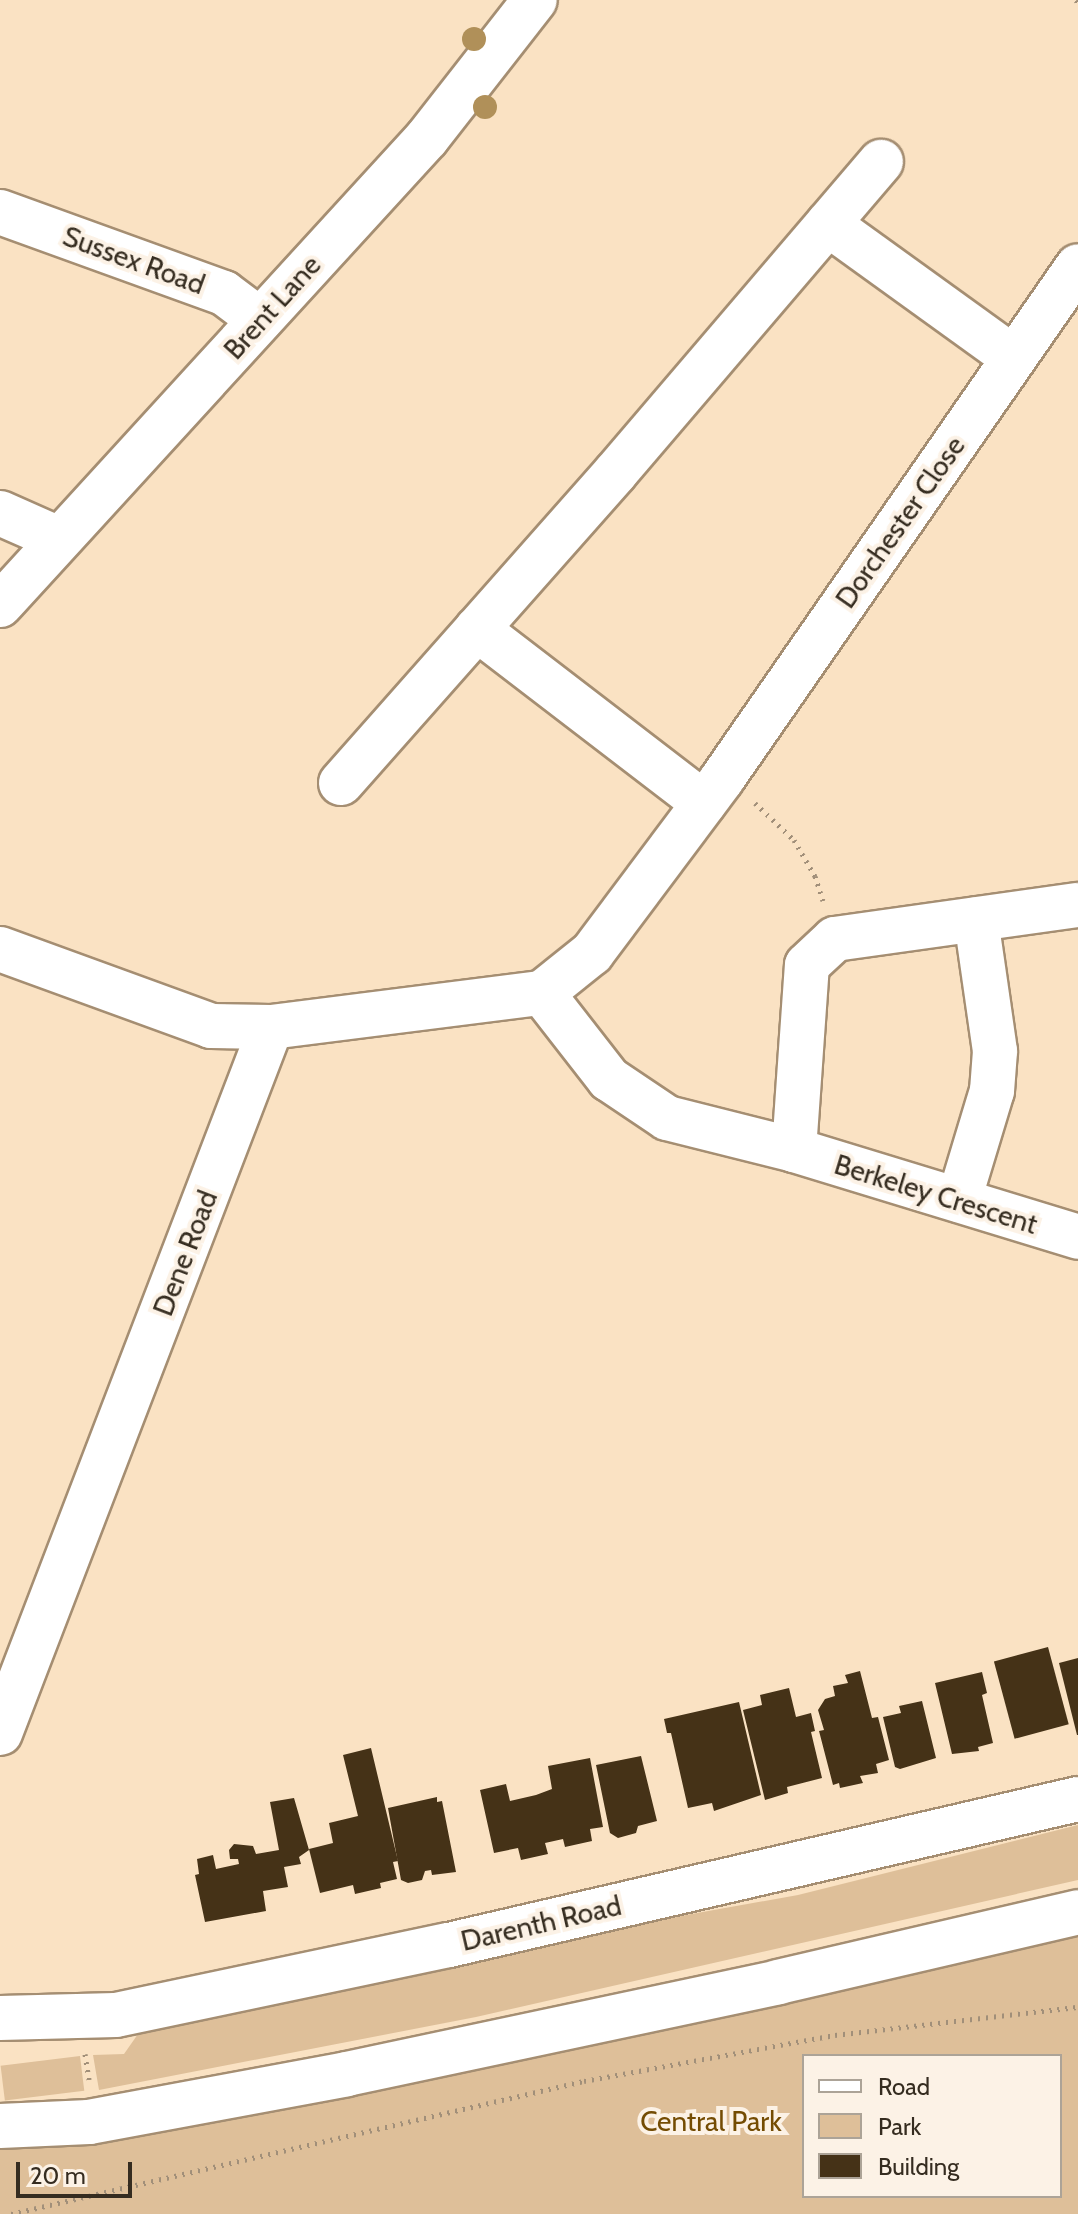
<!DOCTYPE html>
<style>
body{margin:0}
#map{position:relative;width:1078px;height:2214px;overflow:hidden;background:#fae2c3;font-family:Cabin,sans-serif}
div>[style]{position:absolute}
.green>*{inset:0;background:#debf99;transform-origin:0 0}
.building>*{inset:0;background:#453217;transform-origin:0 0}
.path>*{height:5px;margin-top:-2.5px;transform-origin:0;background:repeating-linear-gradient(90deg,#a18f79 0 2px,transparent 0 8px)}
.roads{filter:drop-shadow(2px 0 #a58e72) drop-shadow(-2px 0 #a58e72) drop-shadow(0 2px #a58e72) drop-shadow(0 -2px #a58e72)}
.minor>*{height:44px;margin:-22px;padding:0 22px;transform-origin:22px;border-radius:22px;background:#fff}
.trees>*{width:24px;height:24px;margin:-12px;border-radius:50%;background:#b09059}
span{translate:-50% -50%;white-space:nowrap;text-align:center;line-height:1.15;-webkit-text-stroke:8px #fcf2e6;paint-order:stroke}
.street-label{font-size:28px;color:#352c20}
.park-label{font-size:28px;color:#744c03}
.legend{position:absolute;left:802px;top:2054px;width:260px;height:144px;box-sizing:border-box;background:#fcf2e6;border:2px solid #aca397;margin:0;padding:10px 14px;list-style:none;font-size:24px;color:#352c20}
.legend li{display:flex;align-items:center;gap:16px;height:40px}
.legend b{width:40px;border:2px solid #aca397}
.scale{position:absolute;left:16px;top:2162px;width:116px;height:36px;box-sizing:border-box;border:4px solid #352c20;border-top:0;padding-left:10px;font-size:24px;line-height:28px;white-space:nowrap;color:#352c20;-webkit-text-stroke:6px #fcf2e6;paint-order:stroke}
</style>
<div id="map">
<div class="green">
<div style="clip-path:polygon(1078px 1825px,1078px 1880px,476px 2017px,99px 2090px,93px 2055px,124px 2054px,138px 2034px,686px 1915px,798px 1895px)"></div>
<div style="clip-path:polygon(evenodd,1078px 1934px,1078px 2214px,0 2214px,0 2147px,101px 2142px,263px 2114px,894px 1979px,1078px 1934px,804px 2056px,1060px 2056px,1060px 2196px,804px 2196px,804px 2056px)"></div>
<div style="left:80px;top:2056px;width:35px;height:80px;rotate:83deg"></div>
</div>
<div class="building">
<div style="left:1048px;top:1647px;width:80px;height:56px;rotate:75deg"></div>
<div style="clip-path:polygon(1078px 1658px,1078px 1735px,1077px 1735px,1059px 1663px)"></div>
<div style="clip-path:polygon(860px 1671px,872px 1718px,878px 1717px,889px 1760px,876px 1764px,878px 1773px,860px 1776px,863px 1783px,840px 1788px,839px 1783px,833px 1785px,819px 1731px,824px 1730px,818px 1710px,825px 1699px,835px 1696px,833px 1686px,848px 1683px,845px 1675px)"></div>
<div style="clip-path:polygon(982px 1672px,987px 1693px,982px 1695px,993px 1743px,978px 1747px,979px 1751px,952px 1754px,935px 1683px)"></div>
<div style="clip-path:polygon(789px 1688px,796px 1717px,811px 1713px,815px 1731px,811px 1732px,822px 1778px,787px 1787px,788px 1793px,765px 1800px,743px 1710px,762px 1705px,760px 1695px)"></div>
<div style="clip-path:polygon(922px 1701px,936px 1758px,900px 1769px,895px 1767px,883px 1717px,901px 1713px,899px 1706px)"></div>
<div style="clip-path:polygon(739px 1702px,761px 1795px,714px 1811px,712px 1803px,688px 1808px,671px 1733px,667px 1733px,664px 1719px)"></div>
<div style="clip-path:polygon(371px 1748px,398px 1861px,393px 1862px,397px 1879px,380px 1883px,381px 1888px,355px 1894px,353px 1885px,320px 1893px,309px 1849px,333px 1843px,329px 1823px,358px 1816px,343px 1755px)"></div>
<div style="clip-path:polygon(641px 1756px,657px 1821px,638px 1826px,636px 1833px,618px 1838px,610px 1833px,596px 1765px)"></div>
<div style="clip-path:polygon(590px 1758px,603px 1827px,590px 1829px,592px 1841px,565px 1847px,563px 1839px,545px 1843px,548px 1854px,521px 1860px,518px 1848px,494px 1853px,480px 1790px,506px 1784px,510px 1801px,536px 1795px,552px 1789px,548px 1766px)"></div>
<div style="clip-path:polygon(437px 1797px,437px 1802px,442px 1801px,456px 1872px,432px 1875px,431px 1870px,425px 1871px,422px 1880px,408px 1883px,401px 1880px,388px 1808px)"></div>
<div style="clip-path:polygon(294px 1798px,309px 1850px,299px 1857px,301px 1864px,284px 1867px,288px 1887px,263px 1891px,266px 1911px,205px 1922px,195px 1875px,199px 1874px,197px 1859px,213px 1855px,216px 1869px,239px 1864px,238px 1859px,230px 1859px,229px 1850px,234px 1844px,253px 1846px,256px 1854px,279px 1850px,270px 1802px)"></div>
</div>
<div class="path">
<div style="left:1076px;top:0;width:4px;rotate:56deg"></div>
<div style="left:755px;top:803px;width:54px;rotate:43.5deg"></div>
<div style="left:794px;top:840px;width:42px;rotate:59.7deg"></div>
<div style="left:815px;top:876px;width:26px;rotate:72deg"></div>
<div style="left:85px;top:2054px;width:26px;rotate:81deg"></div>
<div style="left:11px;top:2214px;width:588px;rotate:-13.07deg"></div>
<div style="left:584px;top:2081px;width:255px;rotate:-10.4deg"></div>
<div style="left:835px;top:2035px;width:245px;rotate:-6.6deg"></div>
</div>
<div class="roads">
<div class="minor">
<div style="left:0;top:212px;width:238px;rotate:19.9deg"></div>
<div style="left:224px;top:293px;width:45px;rotate:36.9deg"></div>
<div style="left:828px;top:224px;width:229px;rotate:35.8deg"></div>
<div style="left:0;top:513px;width:64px;rotate:23.8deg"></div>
<div style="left:0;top:605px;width:633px;rotate:-47.56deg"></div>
<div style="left:427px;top:138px;width:175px;rotate:-52deg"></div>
<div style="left:477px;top:629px;width:286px;rotate:37.5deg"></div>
<div style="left:341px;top:783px;width:415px;rotate:-48.5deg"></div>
<div style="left:616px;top:472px;width:408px;rotate:-49.5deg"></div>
<div style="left:0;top:949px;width:225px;rotate:20deg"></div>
<div style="left:211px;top:1026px;width:60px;rotate:1deg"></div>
<div style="left:542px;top:993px;width:64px;rotate:-38.7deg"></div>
<div style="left:592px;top:953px;width:217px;rotate:-53.2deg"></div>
<div style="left:722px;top:779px;width:624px;rotate:-55.24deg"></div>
<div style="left:542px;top:993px;width:109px;rotate:52.1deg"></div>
<div style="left:609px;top:1079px;width:70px;rotate:33.9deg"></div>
<div style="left:667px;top:1118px;width:131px;rotate:14.1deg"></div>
<div style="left:794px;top:1150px;width:297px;rotate:17deg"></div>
<div style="left:794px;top:1150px;width:185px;rotate:-86deg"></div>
<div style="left:807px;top:965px;width:38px;rotate:-43deg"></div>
<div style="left:835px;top:939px;width:245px;rotate:-8deg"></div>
<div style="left:959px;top:1200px;width:114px;rotate:-73.2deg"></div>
<div style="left:992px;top:1091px;width:40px;rotate:-85.7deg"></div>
<div style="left:995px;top:1051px;width:133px;rotate:-98.2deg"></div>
<div style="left:0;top:1733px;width:756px;rotate:-69deg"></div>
<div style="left:271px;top:1027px;width:273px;rotate:-7.2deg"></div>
<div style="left:0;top:2018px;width:116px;rotate:-1.5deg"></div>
<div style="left:116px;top:2015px;width:340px;rotate:-11.9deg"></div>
<div style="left:449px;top:1945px;width:646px;rotate:-13.07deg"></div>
<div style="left:0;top:2126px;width:89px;rotate:-2.6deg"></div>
<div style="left:89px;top:2122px;width:262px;rotate:-10.5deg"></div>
<div style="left:347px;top:2074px;width:441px;rotate:-12deg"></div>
<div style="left:778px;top:1982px;width:308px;rotate:-13.1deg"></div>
</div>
</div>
<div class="trees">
<div style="left:474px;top:39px"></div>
<div style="left:485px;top:107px"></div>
</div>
<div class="street-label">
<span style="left:134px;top:260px;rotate:20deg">Sussex Road</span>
<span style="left:272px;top:307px;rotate:-48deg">Brent Lane</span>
<span style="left:900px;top:522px;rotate:-55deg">Dorchester Close</span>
<span style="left:936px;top:1194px;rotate:17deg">Berkeley Crescent</span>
<span style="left:185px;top:1253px;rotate:-69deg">Dene Road</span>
<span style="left:541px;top:1923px;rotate:-13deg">Darenth Road</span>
</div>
<div class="park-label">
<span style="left:711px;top:2121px">Central Park</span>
</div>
<ul class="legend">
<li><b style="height:10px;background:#fff"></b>Road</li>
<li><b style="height:22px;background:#debf99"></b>Park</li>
<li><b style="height:22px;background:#453217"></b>Building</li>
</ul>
<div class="scale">20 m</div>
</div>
